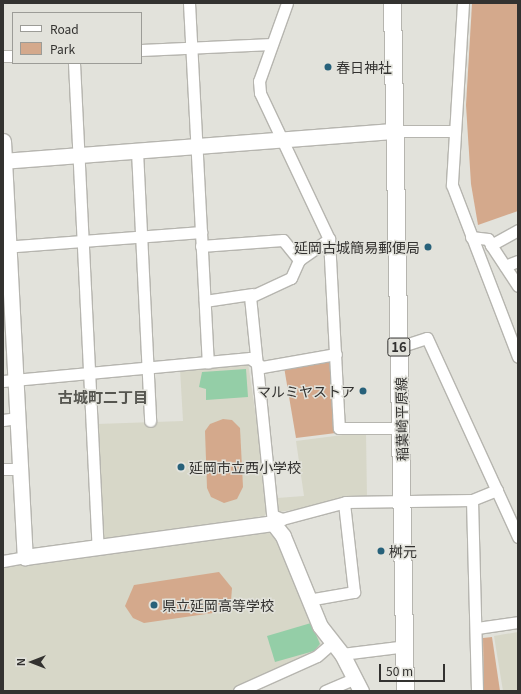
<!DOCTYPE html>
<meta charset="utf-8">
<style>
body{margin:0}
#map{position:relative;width:521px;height:694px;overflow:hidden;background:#e2e2db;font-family:Georgia,"Noto Sans JP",serif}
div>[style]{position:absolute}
.built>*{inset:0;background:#d7d7c8}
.green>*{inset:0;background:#d4a98c}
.water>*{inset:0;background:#94cea7}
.roads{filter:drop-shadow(1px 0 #b6b5af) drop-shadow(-1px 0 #b6b5af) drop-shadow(0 1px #b6b5af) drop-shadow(0 -1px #b6b5af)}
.street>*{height:11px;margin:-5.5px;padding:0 5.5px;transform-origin:5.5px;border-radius:5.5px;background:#fff}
.secondary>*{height:15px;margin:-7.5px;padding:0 7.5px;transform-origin:7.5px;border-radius:7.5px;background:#fff}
.primary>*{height:17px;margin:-8.5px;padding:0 8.5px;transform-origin:8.5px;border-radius:8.5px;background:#fff}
.dots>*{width:11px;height:11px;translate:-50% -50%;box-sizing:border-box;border:2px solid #e2e2db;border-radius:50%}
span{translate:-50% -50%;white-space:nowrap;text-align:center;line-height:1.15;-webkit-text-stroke:3px #e2e2db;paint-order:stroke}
.shield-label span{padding:1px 3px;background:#e2e2db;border:1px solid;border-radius:3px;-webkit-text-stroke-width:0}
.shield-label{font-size:13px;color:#333230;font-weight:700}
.poi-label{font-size:14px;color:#333230}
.left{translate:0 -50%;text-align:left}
.right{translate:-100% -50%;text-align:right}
.street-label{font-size:14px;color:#333230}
.neighbourhood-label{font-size:15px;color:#565650;font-weight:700}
.frame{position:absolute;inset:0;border:4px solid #333230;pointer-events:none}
.legend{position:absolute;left:12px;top:12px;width:130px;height:52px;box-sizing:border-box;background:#e2e2db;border:1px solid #9c9c97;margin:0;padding:5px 7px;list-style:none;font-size:12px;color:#333230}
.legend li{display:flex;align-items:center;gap:8px;height:20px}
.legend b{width:20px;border:1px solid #9c9c97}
.north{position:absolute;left:12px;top:642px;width:40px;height:40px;-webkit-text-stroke:3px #e2e2db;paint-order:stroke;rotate:270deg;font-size:11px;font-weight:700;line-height:16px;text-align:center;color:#333230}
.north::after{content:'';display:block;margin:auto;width:14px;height:18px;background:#333230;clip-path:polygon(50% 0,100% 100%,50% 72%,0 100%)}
.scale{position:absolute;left:379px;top:664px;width:66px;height:18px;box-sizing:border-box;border:2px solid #333230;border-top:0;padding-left:5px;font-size:12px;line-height:14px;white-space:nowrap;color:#333230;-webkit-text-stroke:3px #e2e2db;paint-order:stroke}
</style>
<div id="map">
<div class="built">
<div style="clip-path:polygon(248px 363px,270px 511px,264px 516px,102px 541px,97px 424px,183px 421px,180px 369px)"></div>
<div style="clip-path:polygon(366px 432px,367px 498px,279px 512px,277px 498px,304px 496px,296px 441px)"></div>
<div style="clip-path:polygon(255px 530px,267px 531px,281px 544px,321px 644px,314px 652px,234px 691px,3px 691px,3px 567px)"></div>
<div style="clip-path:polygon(518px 632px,518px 691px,503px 691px,494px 636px)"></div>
</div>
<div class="green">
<div style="clip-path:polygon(518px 3px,518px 211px,478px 225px,471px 184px,466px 105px,472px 4px)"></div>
<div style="clip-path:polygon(331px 359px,336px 433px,296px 438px,284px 367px)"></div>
<div style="clip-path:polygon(223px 419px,232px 420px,240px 428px,243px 487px,237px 499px,224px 503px,211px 497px,207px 488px,205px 431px,210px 424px)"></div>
<div style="clip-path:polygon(219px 572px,232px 588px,231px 601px,213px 613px,144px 623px,133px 618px,125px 606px,134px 585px)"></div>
<div style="clip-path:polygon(492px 637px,500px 691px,484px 691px,483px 638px)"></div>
</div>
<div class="water">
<div style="clip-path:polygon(246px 369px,248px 397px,206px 400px,206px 389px,199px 387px,202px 372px)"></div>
<div style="clip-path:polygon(311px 623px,320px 644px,314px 651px,275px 662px,267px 636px)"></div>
</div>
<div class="roads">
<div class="street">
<div style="left:189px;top:3px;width:360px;rotate:87deg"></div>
<div style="left:287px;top:3px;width:83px;rotate:109.7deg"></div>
<div style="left:259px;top:81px;width:12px;rotate:85deg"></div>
<div style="left:260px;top:93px;width:161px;rotate:64.7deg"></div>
<div style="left:329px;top:239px;width:189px;rotate:87deg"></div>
<div style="left:339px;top:428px;width:62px"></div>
<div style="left:463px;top:3px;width:182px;rotate:93.5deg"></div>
<div style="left:452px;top:185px;width:184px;rotate:69deg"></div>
<div style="left:141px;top:50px;width:131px;rotate:-2.6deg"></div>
<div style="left:3px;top:56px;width:10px"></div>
<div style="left:74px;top:63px;width:484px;rotate:87.2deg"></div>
<div style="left:395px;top:131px;width:59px"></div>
<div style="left:137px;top:151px;width:270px;rotate:87.2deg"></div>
<div style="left:471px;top:237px;width:17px;rotate:7deg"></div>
<div style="left:488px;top:239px;width:7px;rotate:63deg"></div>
<div style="left:491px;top:245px;width:31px;rotate:-29deg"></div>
<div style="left:491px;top:245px;width:49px;rotate:56.6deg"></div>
<div style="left:201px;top:246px;width:82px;rotate:-4.2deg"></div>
<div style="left:283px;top:240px;width:26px;rotate:51deg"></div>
<div style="left:3px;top:247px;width:199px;rotate:-4.3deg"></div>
<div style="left:505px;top:266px;width:14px;rotate:-21deg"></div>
<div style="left:205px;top:301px;width:48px;rotate:-8.5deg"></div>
<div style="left:399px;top:347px;width:29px;rotate:-18deg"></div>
<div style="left:427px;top:338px;width:219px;rotate:65.4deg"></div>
<div style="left:3px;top:381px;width:248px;rotate:-5.3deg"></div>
<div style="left:250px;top:358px;width:15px;rotate:37deg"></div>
<div style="left:262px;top:367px;width:75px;rotate:-10deg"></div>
<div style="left:3px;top:420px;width:14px;rotate:-8deg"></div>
<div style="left:3px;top:469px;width:17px"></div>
<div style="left:472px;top:500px;width:191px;rotate:88.5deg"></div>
<div style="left:274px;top:516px;width:9px;rotate:21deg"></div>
<div style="left:282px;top:519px;width:66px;rotate:-14.9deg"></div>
<div style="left:346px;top:502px;width:126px;rotate:-0.9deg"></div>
<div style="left:472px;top:500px;width:27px;rotate:-22deg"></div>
<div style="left:273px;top:523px;width:227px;rotate:-95.8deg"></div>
<div style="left:250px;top:297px;width:45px;rotate:-24.9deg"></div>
<div style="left:291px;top:278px;width:20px;rotate:-66deg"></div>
<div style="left:299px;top:260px;width:37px;rotate:-35deg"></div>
<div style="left:3px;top:561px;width:22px;rotate:-10deg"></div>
<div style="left:308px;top:600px;width:47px;rotate:-9.9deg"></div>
<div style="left:354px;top:592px;width:90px;rotate:-96.4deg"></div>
<div style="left:477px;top:628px;width:41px;rotate:-8.3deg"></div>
<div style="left:342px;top:654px;width:65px;rotate:-7deg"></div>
<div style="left:239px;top:691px;width:85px;rotate:-24.2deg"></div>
<div style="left:317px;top:656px;width:20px;rotate:-41deg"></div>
<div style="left:325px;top:691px;width:33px;rotate:-23deg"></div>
</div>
<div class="secondary">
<div style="left:3px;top:141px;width:417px;rotate:87deg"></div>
<div style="left:25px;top:557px;width:250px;rotate:-7.8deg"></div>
<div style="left:273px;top:523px;width:16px;rotate:52deg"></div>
<div style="left:283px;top:536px;width:97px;rotate:67.7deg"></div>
<div style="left:320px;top:626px;width:36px;rotate:52deg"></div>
<div style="left:342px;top:654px;width:42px;rotate:62.8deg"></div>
<div style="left:3px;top:161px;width:393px;rotate:-4.4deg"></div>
</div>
<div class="primary">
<div style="left:392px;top:3px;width:688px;rotate:88.92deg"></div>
</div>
</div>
<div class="dots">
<div style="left:328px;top:67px;background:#27617a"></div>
<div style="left:428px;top:247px;background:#27617a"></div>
<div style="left:363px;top:391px;background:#27617a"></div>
<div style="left:181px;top:467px;background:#27617a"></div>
<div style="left:381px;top:551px;background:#27617a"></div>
<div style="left:154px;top:605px;background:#27617a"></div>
</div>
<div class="shield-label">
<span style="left:399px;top:347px">16</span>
</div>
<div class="poi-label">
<span class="left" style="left:336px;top:67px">春日神社</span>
<span class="right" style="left:420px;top:247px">延岡古城簡易郵便局</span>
<span class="right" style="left:355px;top:391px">マルミヤストア</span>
<span class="left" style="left:189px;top:467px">延岡市立西小学校</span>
<span class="left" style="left:389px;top:551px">桝元</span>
<span class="left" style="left:162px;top:605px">県立延岡高等学校</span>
</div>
<div class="street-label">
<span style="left:401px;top:419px;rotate:-91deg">稲葉崎平原線</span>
</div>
<div class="neighbourhood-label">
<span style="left:103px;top:397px">古城町二丁目</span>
</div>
<div class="frame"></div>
<ul class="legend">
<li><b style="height:5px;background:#fff"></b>Road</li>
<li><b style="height:11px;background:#d4a98c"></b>Park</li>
</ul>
<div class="north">N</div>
<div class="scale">50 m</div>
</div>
